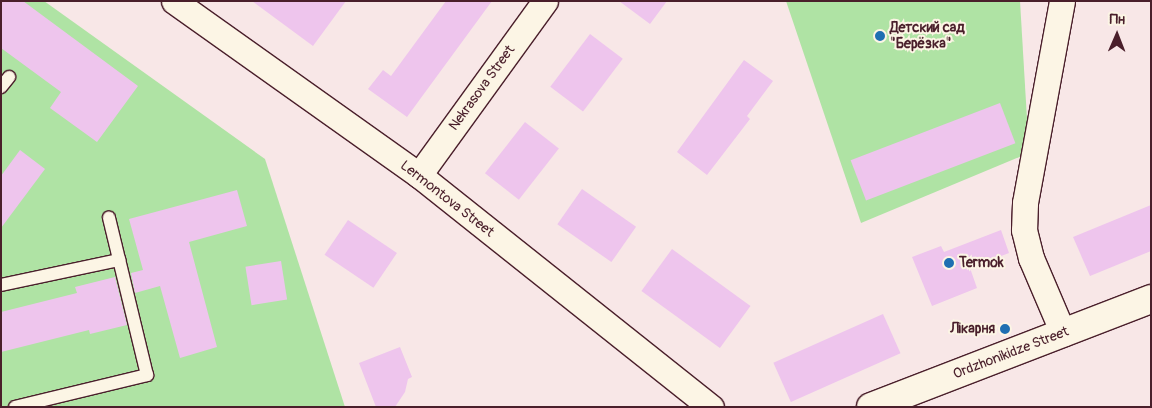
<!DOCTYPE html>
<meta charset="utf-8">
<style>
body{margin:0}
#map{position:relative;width:1152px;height:408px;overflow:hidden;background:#f8e7e7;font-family:Pangolin,sans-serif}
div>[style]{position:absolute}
.green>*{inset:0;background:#afe3a4}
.building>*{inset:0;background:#eec5ed;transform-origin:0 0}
.roads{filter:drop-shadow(1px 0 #4a1f2b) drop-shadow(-1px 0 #4a1f2b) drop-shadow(0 1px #4a1f2b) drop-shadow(0 -1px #4a1f2b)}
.service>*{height:12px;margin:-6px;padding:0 6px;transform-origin:6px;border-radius:6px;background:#fcf5e5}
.minor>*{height:25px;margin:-12.5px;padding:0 12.5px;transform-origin:12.5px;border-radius:12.5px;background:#fcf5e5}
.secondary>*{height:28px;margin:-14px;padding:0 14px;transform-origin:14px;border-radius:14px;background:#fcf5e5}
.dots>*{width:14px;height:14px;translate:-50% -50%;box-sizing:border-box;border:2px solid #fcf5e5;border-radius:50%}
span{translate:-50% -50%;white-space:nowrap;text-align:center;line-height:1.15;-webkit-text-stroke:4px #fcf5e5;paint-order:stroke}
.poi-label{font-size:14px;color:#4a1f2b;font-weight:700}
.left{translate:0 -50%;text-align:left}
.right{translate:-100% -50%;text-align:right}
.street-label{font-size:14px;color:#4a1f2b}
.frame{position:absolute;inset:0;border:2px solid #4a1f2b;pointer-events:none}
.north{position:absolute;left:1092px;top:10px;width:50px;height:50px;-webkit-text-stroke:4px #fcf5e5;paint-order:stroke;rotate:1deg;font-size:14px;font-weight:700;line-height:20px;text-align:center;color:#4a1f2b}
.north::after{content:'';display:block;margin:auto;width:18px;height:22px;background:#4a1f2b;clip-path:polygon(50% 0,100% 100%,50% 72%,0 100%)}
</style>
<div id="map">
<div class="green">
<div style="clip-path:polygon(1px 1px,44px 1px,265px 159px,345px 407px,1px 407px)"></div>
<div style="clip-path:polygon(786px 1px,1020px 1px,1029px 153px,861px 223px)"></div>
</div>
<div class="building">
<div style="clip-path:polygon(1px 1px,23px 1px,138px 86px,97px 142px,50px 108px,61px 92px,1px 48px)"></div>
<div style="clip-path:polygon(252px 1px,346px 1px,313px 46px)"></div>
<div style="clip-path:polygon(446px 1px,492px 1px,407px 117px,368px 89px,383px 70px,391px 76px)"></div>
<div style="clip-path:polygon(619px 1px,667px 1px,650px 24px)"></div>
<div style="left:590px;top:34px;width:41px;height:66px;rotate:37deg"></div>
<div style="clip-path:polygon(744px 60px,773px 81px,747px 116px,750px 119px,707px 175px,677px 152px)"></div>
<div style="left:1000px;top:103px;width:43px;height:160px;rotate:69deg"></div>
<div style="left:525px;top:122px;width:43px;height:65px;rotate:38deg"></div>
<div style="clip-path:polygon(20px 150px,45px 169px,1px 228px,1px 176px)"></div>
<div style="left:582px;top:189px;width:66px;height:43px;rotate:35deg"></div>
<div style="clip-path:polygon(237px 190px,247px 226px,189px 242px,217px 347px,180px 358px,160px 286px,135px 293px,131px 273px,143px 270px,129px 219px)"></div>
<div style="clip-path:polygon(1151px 205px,1151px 251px,1090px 276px,1073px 237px)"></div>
<div style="left:348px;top:220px;width:59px;height:42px;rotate:34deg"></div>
<div style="clip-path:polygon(1001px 230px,1009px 253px,970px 268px,977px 288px,932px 306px,912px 257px,941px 246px,944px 252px)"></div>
<div style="left:672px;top:249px;width:97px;height:52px;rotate:36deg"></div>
<div style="left:281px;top:261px;width:39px;height:36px;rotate:81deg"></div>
<div style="clip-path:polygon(115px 277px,127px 325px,90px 334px,89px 330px,1px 352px,1px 312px,77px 293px,75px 287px)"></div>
<div style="left:883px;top:314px;width:43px;height:120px;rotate:66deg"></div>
<div style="clip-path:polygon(400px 347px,412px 377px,408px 379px,405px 392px,395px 407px,376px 407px,359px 363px)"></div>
</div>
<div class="roads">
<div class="service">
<div style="left:1px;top:87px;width:13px;rotate:-51deg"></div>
<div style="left:1px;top:285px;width:121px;rotate:-12deg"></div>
<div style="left:15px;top:407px;width:136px;rotate:-13.6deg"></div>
<div style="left:147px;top:375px;width:162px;rotate:-103.6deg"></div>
</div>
<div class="minor">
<div style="left:174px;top:1px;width:301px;rotate:35.4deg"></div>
<div style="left:419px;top:175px;width:373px;rotate:38.5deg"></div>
<div style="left:1062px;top:1px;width:205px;rotate:100.4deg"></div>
<div style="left:1025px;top:203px;width:27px;rotate:92deg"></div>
<div style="left:1024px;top:230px;width:29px;rotate:76deg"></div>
<div style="left:1031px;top:258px;width:82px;rotate:66.9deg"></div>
<div style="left:419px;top:175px;width:215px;rotate:-54.1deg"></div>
</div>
<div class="secondary">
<div style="left:871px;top:407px;width:300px;rotate:-21.1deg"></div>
</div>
</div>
<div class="dots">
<div style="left:880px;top:36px;background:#1f6fb2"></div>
<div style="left:949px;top:263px;background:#1f6fb2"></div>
<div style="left:1005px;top:329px;background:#1f6fb2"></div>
</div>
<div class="poi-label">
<span class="left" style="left:890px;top:36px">Детский сад<br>"Берёзка"</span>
<span class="left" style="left:959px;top:263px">Termok</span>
<span class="right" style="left:995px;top:329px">Лікарня</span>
</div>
<div class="street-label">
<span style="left:482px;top:88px;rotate:-54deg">Nekrasova Street</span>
<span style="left:447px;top:199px;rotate:38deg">Lermontova Street</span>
<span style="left:1011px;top:353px;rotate:-21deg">Ordzhonikidze Street</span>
</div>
<div class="frame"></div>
<div class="north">Пн</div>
</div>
